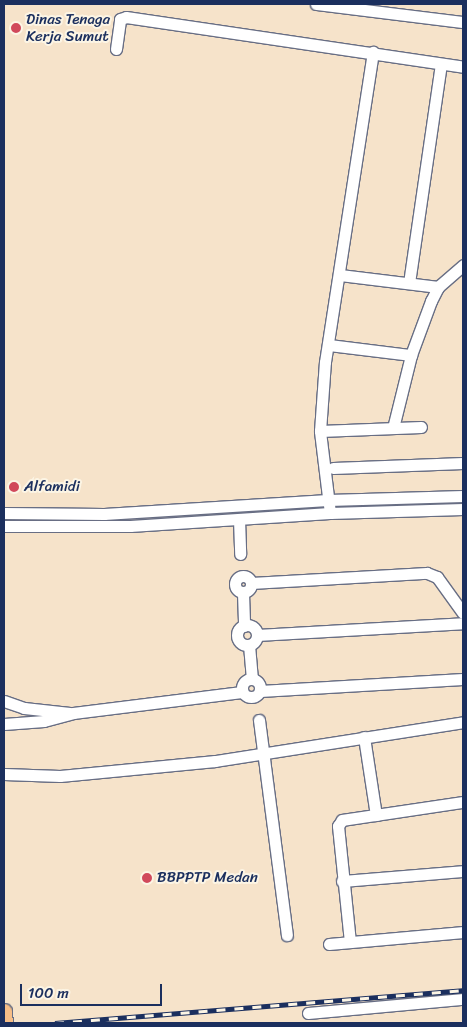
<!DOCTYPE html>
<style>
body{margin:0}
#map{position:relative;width:467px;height:1027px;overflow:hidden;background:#f6e3ca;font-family:Sriracha,sans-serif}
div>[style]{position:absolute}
.roads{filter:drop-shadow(1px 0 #686e84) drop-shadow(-1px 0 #686e84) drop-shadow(0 1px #686e84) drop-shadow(0 -1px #686e84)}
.minor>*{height:11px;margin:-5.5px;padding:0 5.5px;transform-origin:5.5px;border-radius:5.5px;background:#fff}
.minor>.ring{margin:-5.5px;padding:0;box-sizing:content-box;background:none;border:11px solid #fff;border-radius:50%}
.highway>*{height:16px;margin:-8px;padding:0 8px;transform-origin:8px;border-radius:8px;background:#f7be87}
.rail>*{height:5px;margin-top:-2.5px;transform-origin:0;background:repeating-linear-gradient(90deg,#fcf5e5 0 9px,#1b2f5e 0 18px);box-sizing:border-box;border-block:1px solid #1b2f5e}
.dots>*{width:14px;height:14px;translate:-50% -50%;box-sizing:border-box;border:2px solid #fcf5e5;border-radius:50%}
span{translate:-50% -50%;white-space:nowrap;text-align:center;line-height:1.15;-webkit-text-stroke:4px #fcf5e5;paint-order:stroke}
.poi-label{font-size:15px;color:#1b2f5e}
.left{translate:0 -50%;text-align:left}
.frame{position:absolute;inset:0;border:5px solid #1b2f5e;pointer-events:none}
.scale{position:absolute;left:20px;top:984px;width:142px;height:22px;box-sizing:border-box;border:2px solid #1b2f5e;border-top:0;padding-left:6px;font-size:15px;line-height:18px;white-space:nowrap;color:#1b2f5e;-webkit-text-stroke:4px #fcf5e5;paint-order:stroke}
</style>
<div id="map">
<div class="roads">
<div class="minor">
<div style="left:316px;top:4px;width:148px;rotate:7deg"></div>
<div style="left:116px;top:49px;width:30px;rotate:-82deg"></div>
<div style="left:120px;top:19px;width:6px;rotate:-18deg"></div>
<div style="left:126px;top:17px;width:341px;rotate:8.4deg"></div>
<div style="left:340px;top:275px;width:99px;rotate:7deg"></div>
<div style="left:409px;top:283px;width:221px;rotate:-81.7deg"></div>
<div style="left:329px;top:345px;width:83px;rotate:7deg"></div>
<div style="left:393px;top:428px;width:75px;rotate:-76.1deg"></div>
<div style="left:411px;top:355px;width:58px;rotate:-69.7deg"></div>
<div style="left:431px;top:301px;width:16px;rotate:-63deg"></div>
<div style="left:438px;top:287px;width:33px;rotate:-41deg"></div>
<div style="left:320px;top:431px;width:101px;rotate:-2.3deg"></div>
<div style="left:333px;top:468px;width:130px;rotate:-2.2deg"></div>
<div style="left:4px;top:513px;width:100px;rotate:0.6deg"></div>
<div style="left:104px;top:514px;width:224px;rotate:-3.6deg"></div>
<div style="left:328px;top:500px;width:135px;rotate:-1.7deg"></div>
<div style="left:330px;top:513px;width:83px;rotate:-97deg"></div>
<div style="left:320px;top:431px;width:69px;rotate:-85.9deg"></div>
<div style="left:325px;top:362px;width:314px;rotate:-81.2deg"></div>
<div style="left:239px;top:519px;width:35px;rotate:88deg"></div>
<div style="left:4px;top:526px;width:126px"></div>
<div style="left:130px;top:526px;width:200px;rotate:-3.7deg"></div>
<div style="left:330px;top:513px;width:133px;rotate:-1.7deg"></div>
<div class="ring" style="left:235px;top:576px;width:5px;height:5px"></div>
<div style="left:251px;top:583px;width:176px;rotate:-3.3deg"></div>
<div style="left:427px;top:573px;width:11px;rotate:22deg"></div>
<div style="left:437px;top:577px;width:44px;rotate:54.2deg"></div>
<div style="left:243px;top:593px;width:33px;rotate:88deg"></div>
<div class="ring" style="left:237px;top:625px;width:9px;height:9px"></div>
<div style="left:257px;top:635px;width:206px;rotate:-3.3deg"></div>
<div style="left:249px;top:645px;width:34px;rotate:85deg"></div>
<div class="ring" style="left:242px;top:679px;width:7px;height:7px"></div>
<div style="left:260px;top:691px;width:203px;rotate:-3.4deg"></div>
<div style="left:4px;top:701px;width:21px;rotate:19deg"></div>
<div style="left:24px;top:708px;width:46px;rotate:6.2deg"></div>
<div style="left:259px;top:720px;width:217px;rotate:82.6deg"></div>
<div style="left:4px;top:724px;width:40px;rotate:-4.3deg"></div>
<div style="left:44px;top:721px;width:30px;rotate:-15deg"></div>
<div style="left:73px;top:713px;width:170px;rotate:-7.1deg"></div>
<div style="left:364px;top:737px;width:79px;rotate:81.3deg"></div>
<div style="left:4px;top:774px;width:56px;rotate:2deg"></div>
<div style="left:60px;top:776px;width:156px;rotate:-5.5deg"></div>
<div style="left:215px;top:761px;width:251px;rotate:-8.9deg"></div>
<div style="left:342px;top:881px;width:121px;rotate:-4.7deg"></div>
<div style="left:350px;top:942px;width:117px;rotate:-95.9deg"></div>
<div style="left:338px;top:826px;width:7px;rotate:-56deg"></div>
<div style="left:342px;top:820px;width:122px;rotate:-8.5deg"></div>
<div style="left:329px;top:944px;width:135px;rotate:-5.1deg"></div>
<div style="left:308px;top:1013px;width:156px;rotate:-5.2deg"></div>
</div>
<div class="highway">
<div style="left:4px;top:1012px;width:11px;rotate:85deg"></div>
</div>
</div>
<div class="rail">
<div style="left:55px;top:1023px;width:409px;rotate:-4.6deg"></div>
</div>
<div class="dots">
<div style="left:16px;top:28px;background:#d1495b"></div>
<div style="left:14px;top:487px;background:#d1495b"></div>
<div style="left:147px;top:878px;background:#d1495b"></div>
</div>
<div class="poi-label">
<span class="left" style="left:26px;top:28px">Dinas Tenaga<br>Kerja Sumut</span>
<span class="left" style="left:24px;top:487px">Alfamidi</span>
<span class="left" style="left:157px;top:878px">BBPPTP Medan</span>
</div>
<div class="frame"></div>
<div class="scale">100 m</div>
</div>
